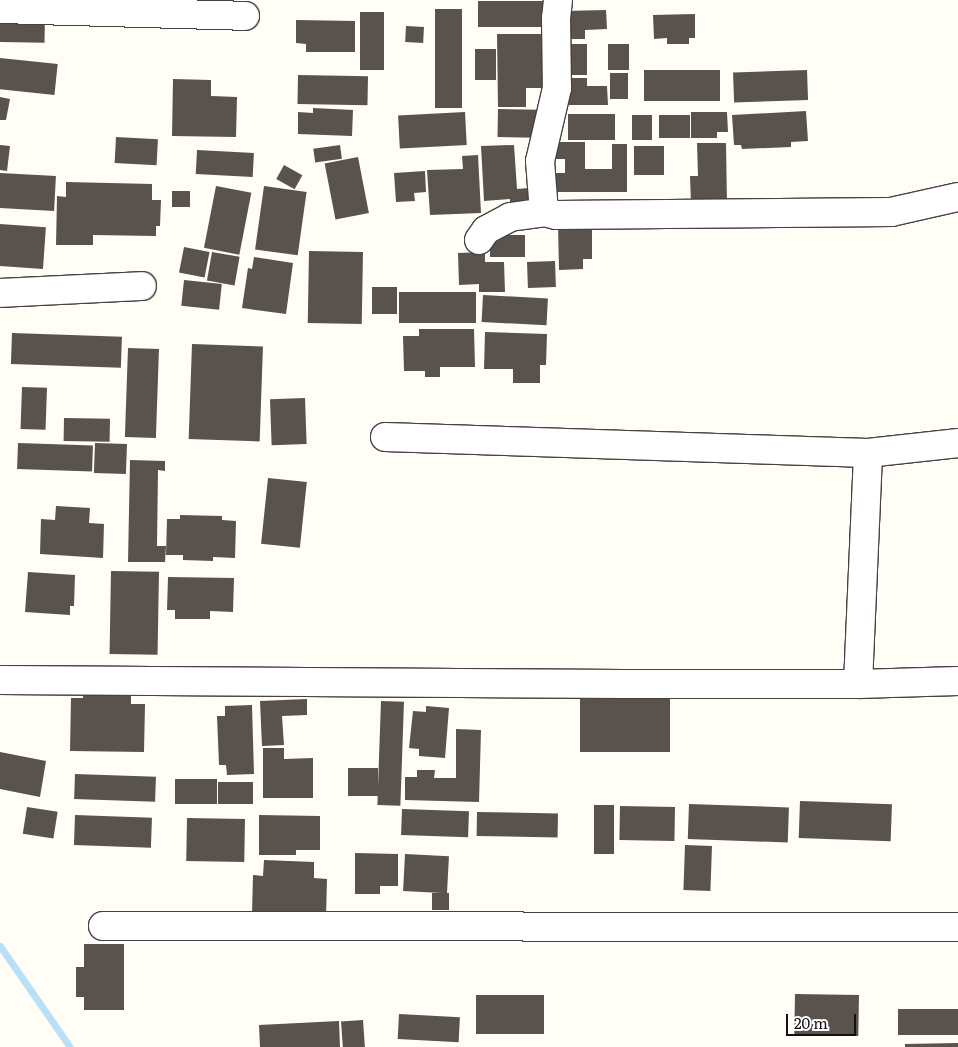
<!DOCTYPE html>
<style>
body{margin:0}
#map{position:relative;width:958px;height:1047px;overflow:hidden;background:#fffdf5;font-family:Literata,serif}
div>[style]{position:absolute}
.stream>*{height:7px;margin:-3.5px;padding:0 3.5px;transform-origin:3.5px;border-radius:3.5px;background:#b9e0f7}
.building>*{inset:0;background:#5a524d;transform-origin:0 0}
.roads{filter:drop-shadow(1px 0 #444) drop-shadow(-1px 0 #444) drop-shadow(0 1px #444) drop-shadow(0 -1px #444)}
.minor>*{height:28px;margin:-14px;padding:0 14px;transform-origin:14px;border-radius:14px;background:#fff}
span{translate:-50% -50%;white-space:nowrap;text-align:center;line-height:1.15;-webkit-text-stroke:5px #fff;paint-order:stroke}
.scale{position:absolute;left:786px;top:1014px;width:70px;height:22px;box-sizing:border-box;border:2px solid #111;border-top:0;padding-left:6px;font-size:15px;line-height:18px;white-space:nowrap;color:#111;-webkit-text-stroke:4px #fff;paint-order:stroke}
</style>
<div id="map">
<div class="stream">
<div style="left:0;top:946px;width:123px;rotate:55.3deg"></div>
</div>
<div class="building">
<div style="left:478px;top:1px;width:75px;height:26px"></div>
<div style="left:435px;top:9px;width:27px;height:99px"></div>
<div style="clip-path:polygon(606px 10px,607px 29px,585px 30px,585px 39px,565px 39px,564px 11px)"></div>
<div style="left:360px;top:12px;width:24px;height:58px"></div>
<div style="left:0;top:14px;width:45px;height:28px;rotate:1deg"></div>
<div style="clip-path:polygon(695px 14px,695px 38px,689px 38px,689px 44px,667px 44px,667px 38px,654px 39px,653px 15px)"></div>
<div style="clip-path:polygon(296px 20px,355px 21px,355px 52px,306px 52px,306px 44px,296px 43px)"></div>
<div style="left:406px;top:26px;width:18px;height:16px;rotate:3deg"></div>
<div style="clip-path:polygon(497px 34px,547px 34px,547px 88px,526px 88px,526px 107px,498px 107px)"></div>
<div style="left:565px;top:44px;width:22px;height:31px"></div>
<div style="left:608px;top:44px;width:21px;height:26px"></div>
<div style="left:475px;top:49px;width:21px;height:31px"></div>
<div style="left:0;top:58px;width:58px;height:31px;rotate:6deg"></div>
<div style="left:720px;top:70px;width:31px;height:76px;rotate:90deg"></div>
<div style="left:807px;top:70px;width:30px;height:74px;rotate:88deg"></div>
<div style="left:610px;top:73px;width:18px;height:26px"></div>
<div style="left:298px;top:75px;width:70px;height:29px;rotate:1deg"></div>
<div style="clip-path:polygon(568px 78px,587px 78px,587px 86px,607px 86px,608px 105px,569px 105px)"></div>
<div style="clip-path:polygon(173px 79px,211px 80px,211px 96px,237px 97px,236px 137px,172px 136px)"></div>
<div style="clip-path:polygon(0 97px,10px 99px,6px 120px,0 120px)"></div>
<div style="clip-path:polygon(313px 108px,353px 110px,352px 136px,298px 134px,298px 112px,313px 113px)"></div>
<div style="left:498px;top:109px;width:41px;height:28px;rotate:1deg"></div>
<div style="clip-path:polygon(806px 111px,808px 141px,791px 142px,791px 147px,742px 149px,741px 145px,734px 145px,732px 115px)"></div>
<div style="left:465px;top:112px;width:33px;height:67px;rotate:87deg"></div>
<div style="clip-path:polygon(691px 112px,727px 112px,728px 132px,717px 132px,717px 138px,691px 138px)"></div>
<div style="left:615px;top:114px;width:26px;height:47px;rotate:90deg"></div>
<div style="left:632px;top:115px;width:20px;height:25px"></div>
<div style="left:659px;top:115px;width:31px;height:23px"></div>
<div style="left:116px;top:137px;width:42px;height:26px;rotate:3deg"></div>
<div style="clip-path:polygon(553px 142px,585px 142px,585px 169px,612px 169px,612px 144px,627px 144px,627px 192px,554px 192px,554px 173px,565px 173px,565px 159px,553px 159px)"></div>
<div style="clip-path:polygon(697px 143px,726px 143px,727px 204px,691px 204px,690px 176px,698px 176px)"></div>
<div style="clip-path:polygon(0 145px,10px 146px,7px 171px,0 170px)"></div>
<div style="left:340px;top:145px;width:14px;height:27px;rotate:82deg"></div>
<div style="clip-path:polygon(514px 145px,517px 189px,528px 188px,529px 205px,510px 205px,510px 199px,484px 201px,481px 146px)"></div>
<div style="left:634px;top:146px;width:30px;height:29px"></div>
<div style="left:197px;top:150px;width:57px;height:24px;rotate:3deg"></div>
<div style="clip-path:polygon(478px 155px,481px 213px,430px 215px,427px 170px,463px 169px,462px 156px)"></div>
<div style="left:358px;top:157px;width:57px;height:34px;rotate:79deg"></div>
<div style="left:284px;top:165px;width:21px;height:16px;rotate:29deg"></div>
<div style="clip-path:polygon(425px 171px,426px 192px,414px 193px,415px 201px,396px 202px,394px 173px)"></div>
<div style="left:0;top:173px;width:56px;height:35px;rotate:3deg"></div>
<div style="clip-path:polygon(66px 182px,152px 184px,152px 200px,161px 200px,160px 226px,156px 226px,156px 236px,93px 235px,93px 245px,56px 245px,57px 196px,66px 197px)"></div>
<div style="left:216px;top:186px;width:36px;height:63px;rotate:11deg"></div>
<div style="left:264px;top:186px;width:43px;height:64px;rotate:8deg"></div>
<div style="left:172px;top:191px;width:18px;height:16px"></div>
<div style="clip-path:polygon(592px 223px,592px 259px,583px 259px,583px 269px,559px 270px,558px 224px)"></div>
<div style="left:0;top:224px;width:46px;height:42px;rotate:4deg"></div>
<div style="left:525px;top:235px;width:22px;height:35px;rotate:90deg"></div>
<div style="left:184px;top:247px;width:26px;height:26px;rotate:11deg"></div>
<div style="left:309px;top:251px;width:54px;height:72px;rotate:1deg"></div>
<div style="left:212px;top:252px;width:28px;height:29px;rotate:10deg"></div>
<div style="clip-path:polygon(485px 252px,485px 262px,504px 262px,505px 292px,479px 292px,479px 284px,459px 285px,458px 253px)"></div>
<div style="clip-path:polygon(254px 257px,293px 263px,286px 314px,242px 308px,248px 268px,252px 269px)"></div>
<div style="left:555px;top:261px;width:26px;height:28px;rotate:88deg"></div>
<div style="left:184px;top:280px;width:38px;height:26px;rotate:6deg"></div>
<div style="left:372px;top:287px;width:25px;height:27px"></div>
<div style="left:476px;top:292px;width:31px;height:77px;rotate:90deg"></div>
<div style="left:483px;top:295px;width:65px;height:27px;rotate:3deg"></div>
<div style="clip-path:polygon(419px 329px,474px 329px,475px 367px,440px 367px,440px 377px,425px 377px,425px 371px,404px 371px,403px 336px,419px 336px)"></div>
<div style="clip-path:polygon(485px 332px,547px 334px,546px 365px,540px 365px,540px 383px,513px 383px,513px 369px,484px 369px)"></div>
<div style="left:12px;top:333px;width:110px;height:31px;rotate:2deg"></div>
<div style="left:192px;top:344px;width:71px;height:95px;rotate:2deg"></div>
<div style="left:128px;top:348px;width:31px;height:89px;rotate:2deg"></div>
<div style="left:22px;top:387px;width:25px;height:42px;rotate:2deg"></div>
<div style="left:305px;top:398px;width:46px;height:35px;rotate:88deg"></div>
<div style="left:64px;top:418px;width:46px;height:23px;rotate:1deg"></div>
<div style="left:18px;top:443px;width:75px;height:26px;rotate:2deg"></div>
<div style="left:95px;top:443px;width:32px;height:30px;rotate:2deg"></div>
<div style="clip-path:polygon(130px 460px,165px 461px,165px 471px,158px 470px,157px 546px,166px 546px,165px 562px,128px 562px)"></div>
<div style="left:268px;top:478px;width:39px;height:66px;rotate:6deg"></div>
<div style="clip-path:polygon(56px 506px,90px 508px,89px 523px,104px 524px,103px 558px,40px 554px,41px 519px,55px 520px)"></div>
<div style="clip-path:polygon(180px 515px,222px 516px,222px 520px,236px 521px,235px 558px,213px 557px,213px 561px,183px 560px,183px 555px,166px 555px,167px 519px,180px 519px)"></div>
<div style="left:111px;top:571px;width:48px;height:83px;rotate:1deg"></div>
<div style="clip-path:polygon(28px 572px,75px 575px,74px 606px,70px 606px,70px 615px,25px 612px)"></div>
<div style="clip-path:polygon(168px 577px,234px 578px,233px 612px,210px 611px,210px 619px,175px 619px,175px 610px,167px 610px)"></div>
<div style="clip-path:polygon(83px 691px,131px 692px,131px 704px,145px 704px,144px 752px,70px 751px,71px 698px,83px 698px)"></div>
<div style="left:580px;top:695px;width:90px;height:57px"></div>
<div style="clip-path:polygon(307px 699px,307px 715px,282px 716px,284px 745px,262px 746px,260px 701px)"></div>
<div style="left:381px;top:701px;width:23px;height:104px;rotate:2deg"></div>
<div style="clip-path:polygon(252px 705px,254px 774px,227px 775px,226px 765px,219px 765px,217px 716px,225px 716px,225px 706px)"></div>
<div style="clip-path:polygon(426px 706px,449px 708px,445px 758px,419px 756px,419px 749px,409px 748px,413px 711px,426px 712px)"></div>
<div style="clip-path:polygon(456px 729px,481px 730px,479px 802px,405px 800px,405px 777px,417px 777px,417px 770px,435px 770px,434px 778px,456px 778px)"></div>
<div style="clip-path:polygon(263px 748px,284px 748px,284px 759px,313px 758px,313px 798px,263px 798px)"></div>
<div style="clip-path:polygon(0 752px,46px 761px,40px 797px,0 789px)"></div>
<div style="left:348px;top:768px;width:30px;height:28px"></div>
<div style="left:75px;top:774px;width:81px;height:25px;rotate:2deg"></div>
<div style="left:175px;top:779px;width:42px;height:25px"></div>
<div style="left:218px;top:782px;width:35px;height:22px"></div>
<div style="left:800px;top:801px;width:92px;height:37px;rotate:2deg"></div>
<div style="left:689px;top:804px;width:100px;height:35px;rotate:2deg"></div>
<div style="left:594px;top:805px;width:20px;height:49px"></div>
<div style="left:620px;top:806px;width:55px;height:34px;rotate:1deg"></div>
<div style="left:27px;top:807px;width:31px;height:27px;rotate:9deg"></div>
<div style="left:402px;top:809px;width:67px;height:26px;rotate:2deg"></div>
<div style="left:477px;top:812px;width:81px;height:24px;rotate:1deg"></div>
<div style="left:75px;top:815px;width:77px;height:30px;rotate:2deg"></div>
<div style="clip-path:polygon(259px 815px,320px 816px,320px 850px,296px 850px,296px 855px,259px 855px)"></div>
<div style="left:187px;top:818px;width:58px;height:43px;rotate:1deg"></div>
<div style="left:685px;top:845px;width:27px;height:45px;rotate:2deg"></div>
<div style="clip-path:polygon(355px 853px,398px 854px,398px 886px,380px 886px,380px 894px,355px 894px)"></div>
<div style="left:405px;top:854px;width:44px;height:37px;rotate:3deg"></div>
<div style="clip-path:polygon(264px 860px,314px 862px,314px 878px,327px 879px,326px 917px,252px 913px,253px 875px,263px 876px)"></div>
<div style="left:449px;top:893px;width:17px;height:17px;rotate:90deg"></div>
<div style="clip-path:polygon(84px 944px,124px 944px,124px 1010px,84px 1010px,84px 997px,76px 997px,76px 967px,84px 967px)"></div>
<div style="left:795px;top:994px;width:64px;height:41px;rotate:1deg"></div>
<div style="left:476px;top:995px;width:68px;height:39px"></div>
<div style="left:958px;top:1009px;width:26px;height:60px;rotate:90deg"></div>
<div style="left:399px;top:1014px;width:61px;height:25px;rotate:3deg"></div>
<div style="left:363px;top:1020px;width:27px;height:22px;rotate:86deg"></div>
<div style="clip-path:polygon(339px 1021px,340px 1047px,260px 1047px,259px 1025px)"></div>
<div style="clip-path:polygon(958px 1043px,958px 1047px,905px 1047px,905px 1044px)"></div>
</div>
<div class="roads">
<div class="minor">
<div style="left:558px;top:0;width:18px;rotate:96deg"></div>
<div style="left:556px;top:18px;width:70px;rotate:89.2deg"></div>
<div style="left:557px;top:88px;width:75px;rotate:103.1deg"></div>
<div style="left:540px;top:161px;width:51px;rotate:85.5deg"></div>
<div style="left:544px;top:212px;width:12px;rotate:14deg"></div>
<div style="left:556px;top:215px;width:335px;rotate:-0.5deg"></div>
<div style="left:891px;top:212px;width:69px;rotate:-12.6deg"></div>
<div style="left:0;top:9px;width:245px;rotate:1.6deg"></div>
<div style="left:479px;top:240px;width:12px;rotate:-55deg"></div>
<div style="left:486px;top:230px;width:27px;rotate:-28deg"></div>
<div style="left:510px;top:217px;width:34px;rotate:-8deg"></div>
<div style="left:0;top:293px;width:142px;rotate:-2.8deg"></div>
<div style="left:385px;top:437px;width:483px;rotate:1.9deg"></div>
<div style="left:868px;top:453px;width:91px;rotate:-6.3deg"></div>
<div style="left:0;top:680px;width:623px;rotate:0.37deg"></div>
<div style="left:623px;top:684px;width:235px"></div>
<div style="left:858px;top:684px;width:100px;rotate:-1.7deg"></div>
<div style="left:858px;top:684px;width:231px;rotate:-87.5deg"></div>
<div style="left:103px;top:926px;width:855px;rotate:0.07deg"></div>
</div>
</div>
<div class="scale">20 m</div>
</div>
